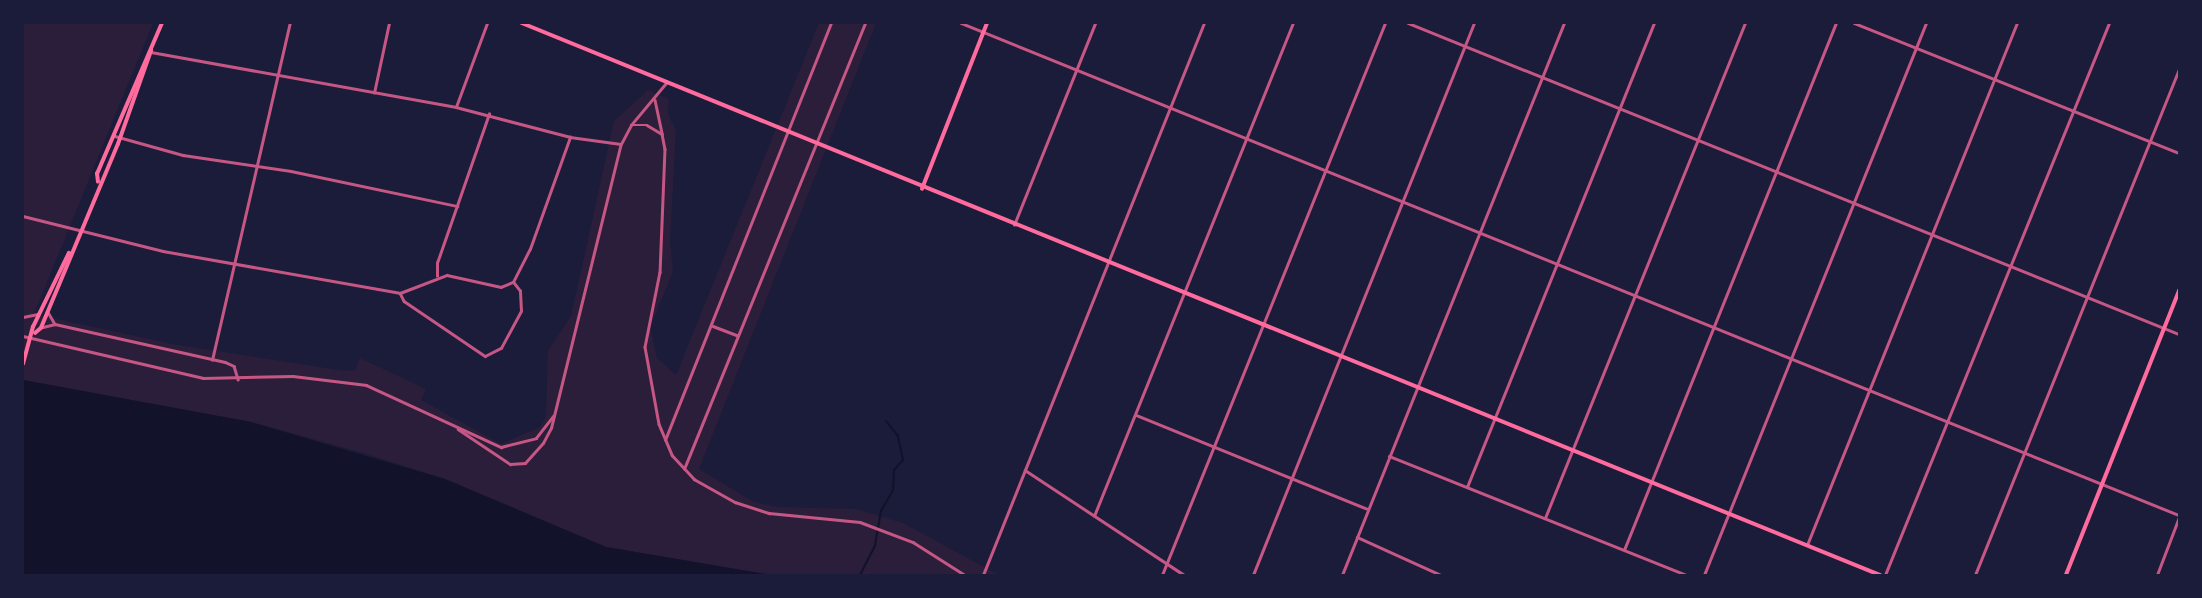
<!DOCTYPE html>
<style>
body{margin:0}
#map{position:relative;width:2202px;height:598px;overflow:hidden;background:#1b1b3a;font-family:"PT Sans",sans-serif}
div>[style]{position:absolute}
.green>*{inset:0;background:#2a1e3b}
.water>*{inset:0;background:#12122b}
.stream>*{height:2px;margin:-1px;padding:0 1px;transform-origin:1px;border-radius:1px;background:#12122b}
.minor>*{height:2.5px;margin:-1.25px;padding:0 1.25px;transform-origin:1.25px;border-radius:1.25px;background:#c65784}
.tertiary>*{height:2.5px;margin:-1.25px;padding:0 1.25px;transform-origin:1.25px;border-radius:1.25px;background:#c65784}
.secondary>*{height:3.5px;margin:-1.75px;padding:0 1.75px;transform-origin:1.75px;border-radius:1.75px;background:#ff6b9d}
.primary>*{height:3.5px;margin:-1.75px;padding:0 1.75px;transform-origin:1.75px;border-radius:1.75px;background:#ff6b9d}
span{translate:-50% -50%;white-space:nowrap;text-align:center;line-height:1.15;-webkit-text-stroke:7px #1b1b3a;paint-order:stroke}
.frame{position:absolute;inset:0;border:24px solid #1b1b3a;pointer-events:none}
</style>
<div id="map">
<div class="green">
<div style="clip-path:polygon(23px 23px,153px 23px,34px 314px,172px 344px,345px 371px,355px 370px,360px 358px,426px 389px,421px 400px,501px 444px,540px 427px,546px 417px,548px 351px,571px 316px,614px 121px,648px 90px,669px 99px,668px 114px,676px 131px,670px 240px,673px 272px,650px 327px,657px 358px,676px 375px,819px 23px,876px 23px,699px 469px,752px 501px,777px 507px,856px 509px,903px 523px,999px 575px,772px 575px,606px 547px,445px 479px,363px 453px,251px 422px,23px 380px)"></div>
</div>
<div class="water">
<div style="clip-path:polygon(23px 380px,251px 422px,445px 479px,606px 547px,772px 575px,23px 575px)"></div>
</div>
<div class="stream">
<div style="left:860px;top:575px;width:34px;rotate:-63deg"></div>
<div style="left:875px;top:545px;width:35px;rotate:-80deg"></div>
<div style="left:881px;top:511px;width:24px;rotate:-60deg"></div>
<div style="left:893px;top:490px;width:20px;rotate:-87deg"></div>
<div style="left:894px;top:470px;width:13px;rotate:-48deg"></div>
<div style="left:903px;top:460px;width:25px;rotate:-102deg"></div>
<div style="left:898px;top:436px;width:19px;rotate:-129deg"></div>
</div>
<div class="minor">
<div style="left:961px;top:23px;width:1314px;rotate:22deg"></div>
<div style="left:1854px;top:23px;width:350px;rotate:21.8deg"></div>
<div style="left:151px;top:52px;width:310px;rotate:10.2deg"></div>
<div style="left:456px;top:107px;width:118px;rotate:14.7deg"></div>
<div style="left:570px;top:137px;width:51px;rotate:7.8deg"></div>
<div style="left:374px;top:93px;width:72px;rotate:-77.9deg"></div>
<div style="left:655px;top:100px;width:35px;rotate:78deg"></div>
<div style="left:456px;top:107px;width:90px;rotate:-69.7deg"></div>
<div style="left:631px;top:125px;width:56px;rotate:-50.1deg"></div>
<div style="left:115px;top:136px;width:71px;rotate:15.6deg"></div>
<div style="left:183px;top:155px;width:109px;rotate:8.4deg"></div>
<div style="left:291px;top:171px;width:170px;rotate:11.9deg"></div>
<div style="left:23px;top:216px;width:144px;rotate:14deg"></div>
<div style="left:163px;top:251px;width:241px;rotate:10deg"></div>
<div style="left:400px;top:293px;width:50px;rotate:-21deg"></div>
<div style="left:447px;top:275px;width:55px;rotate:12.5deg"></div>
<div style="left:501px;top:287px;width:13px;rotate:-23deg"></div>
<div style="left:513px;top:282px;width:37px;rotate:-63deg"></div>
<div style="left:530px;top:249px;width:119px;rotate:-70.3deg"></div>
<div style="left:1014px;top:225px;width:218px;rotate:-68.1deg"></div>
<div style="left:437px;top:276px;width:13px;rotate:-90deg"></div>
<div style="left:437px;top:263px;width:158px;rotate:-70.8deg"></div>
<div style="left:400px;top:293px;width:9px;rotate:63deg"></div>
<div style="left:404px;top:301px;width:98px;rotate:34.2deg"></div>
<div style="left:485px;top:356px;width:18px;rotate:-27deg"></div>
<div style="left:501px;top:348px;width:42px;rotate:-61.6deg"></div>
<div style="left:521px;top:311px;width:20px;rotate:-93deg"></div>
<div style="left:520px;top:291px;width:11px;rotate:-128deg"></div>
<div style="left:713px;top:326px;width:26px;rotate:21deg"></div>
<div style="left:212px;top:360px;width:346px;rotate:-77deg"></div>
<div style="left:1136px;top:415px;width:250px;rotate:22.1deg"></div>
<div style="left:1389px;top:456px;width:321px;rotate:21.8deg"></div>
<div style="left:1025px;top:470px;width:191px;rotate:33.4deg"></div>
<div style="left:1467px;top:487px;width:500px;rotate:-68.05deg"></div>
<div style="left:1094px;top:516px;width:532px;rotate:-68.02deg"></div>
<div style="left:1545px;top:518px;width:534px;rotate:-68deg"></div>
<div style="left:1357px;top:537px;width:92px;rotate:24.3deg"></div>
<div style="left:1807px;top:545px;width:563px;rotate:-68.09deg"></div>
<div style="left:1624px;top:550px;width:568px;rotate:-68.09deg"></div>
<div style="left:983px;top:575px;width:595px;rotate:-68.18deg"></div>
<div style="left:1162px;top:575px;width:595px;rotate:-68deg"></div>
<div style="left:1253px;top:575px;width:595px;rotate:-68.18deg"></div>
<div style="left:1704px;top:575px;width:595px;rotate:-68.09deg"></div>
<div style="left:1885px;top:575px;width:596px;rotate:-67.91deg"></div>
<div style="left:1975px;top:575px;width:546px;rotate:-68.04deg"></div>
<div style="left:2157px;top:575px;width:62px;rotate:-69.2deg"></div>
</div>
<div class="tertiary">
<div style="left:1408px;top:23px;width:831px;rotate:21.97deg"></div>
<div style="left:48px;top:312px;width:14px;rotate:60deg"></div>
<div style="left:23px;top:317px;width:16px;rotate:-11deg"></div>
<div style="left:43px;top:327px;width:12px;rotate:-14deg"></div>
<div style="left:55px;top:324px;width:174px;rotate:12.6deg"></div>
<div style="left:225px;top:362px;width:10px;rotate:24deg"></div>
<div style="left:234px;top:366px;width:14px;rotate:73deg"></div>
<div style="left:23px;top:336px;width:185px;rotate:13.1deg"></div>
<div style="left:203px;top:378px;width:90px;rotate:-1.3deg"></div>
<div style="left:293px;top:376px;width:74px;rotate:7deg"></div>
<div style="left:366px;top:385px;width:149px;rotate:24.7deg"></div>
<div style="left:501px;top:447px;width:36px;rotate:-14deg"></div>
<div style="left:536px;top:438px;width:28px;rotate:-52deg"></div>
<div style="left:458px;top:429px;width:63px;rotate:33.9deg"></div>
<div style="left:510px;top:464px;width:15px;rotate:-4deg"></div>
<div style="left:525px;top:463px;width:27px;rotate:-48deg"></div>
<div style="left:543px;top:443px;width:17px;rotate:-62deg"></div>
<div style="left:551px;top:428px;width:292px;rotate:-76.2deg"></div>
<div style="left:621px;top:144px;width:21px;rotate:-62deg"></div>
<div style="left:631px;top:125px;width:16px"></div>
<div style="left:647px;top:125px;width:17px;rotate:31deg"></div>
<div style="left:662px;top:134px;width:15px;rotate:79deg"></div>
<div style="left:665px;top:149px;width:123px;rotate:92.3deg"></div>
<div style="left:660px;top:272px;width:76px;rotate:101.3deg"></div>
<div style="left:645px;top:347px;width:78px;rotate:79.7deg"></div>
<div style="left:659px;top:424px;width:34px;rotate:67deg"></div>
<div style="left:672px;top:455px;width:33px;rotate:47deg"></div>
<div style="left:694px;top:479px;width:47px;rotate:29.3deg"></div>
<div style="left:735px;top:502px;width:36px;rotate:18deg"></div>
<div style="left:769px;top:513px;width:91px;rotate:5.6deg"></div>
<div style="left:860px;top:522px;width:57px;rotate:20.7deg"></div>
<div style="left:913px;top:542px;width:62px;rotate:32.4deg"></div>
<div style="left:665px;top:440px;width:449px;rotate:-68.3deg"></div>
<div style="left:684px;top:469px;width:481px;rotate:-67.9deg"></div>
<div style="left:1342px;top:575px;width:595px;rotate:-68.09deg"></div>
</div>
<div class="secondary">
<div style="left:522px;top:23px;width:1466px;rotate:22.12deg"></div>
<div style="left:922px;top:189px;width:178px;rotate:-68.6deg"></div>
<div style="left:2066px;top:575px;width:306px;rotate:-68.3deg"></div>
</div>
<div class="primary">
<div style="left:98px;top:182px;width:8px;rotate:-97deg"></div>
<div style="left:97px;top:174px;width:164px;rotate:-66.7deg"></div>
<div style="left:35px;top:333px;width:8px;rotate:-40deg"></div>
<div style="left:41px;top:328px;width:199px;rotate:-67.3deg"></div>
<div style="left:118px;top:144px;width:99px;rotate:-70.5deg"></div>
<div style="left:23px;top:364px;width:38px;rotate:-75deg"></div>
<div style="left:33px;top:327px;width:82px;rotate:-64.1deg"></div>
</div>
<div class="frame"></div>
</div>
